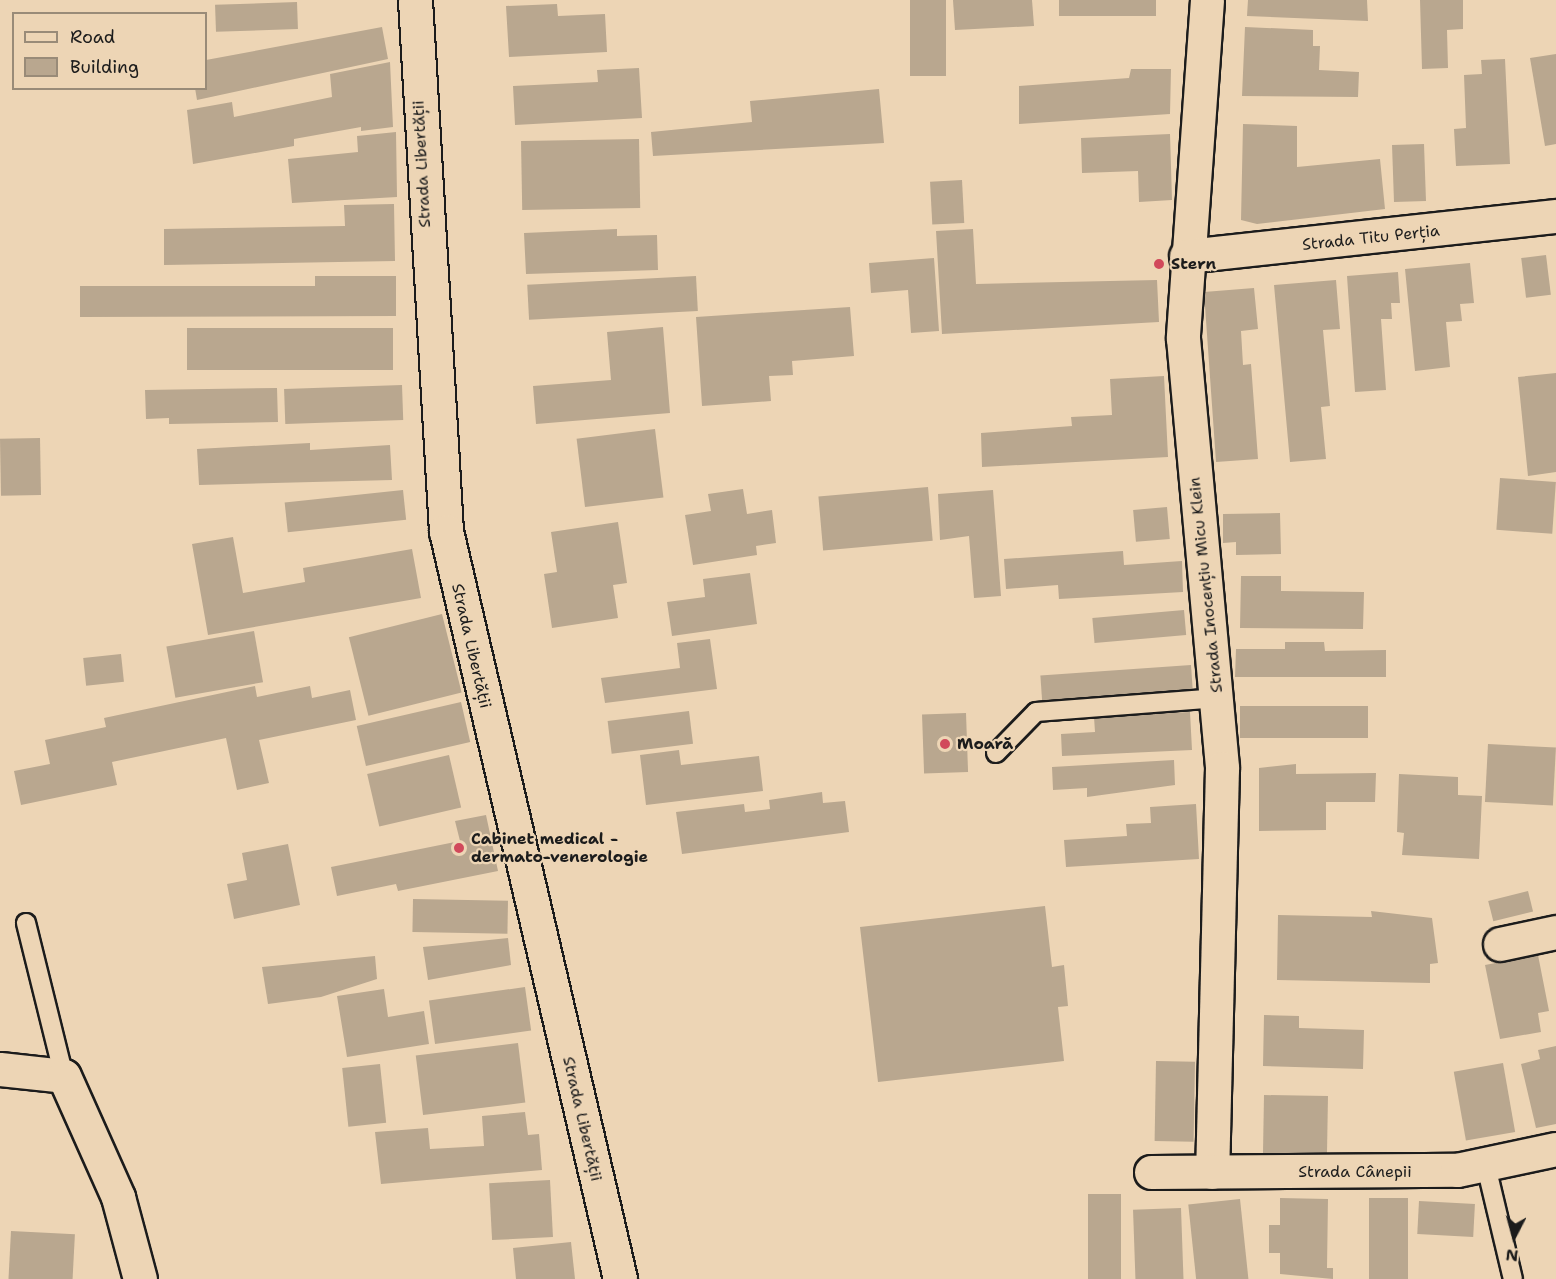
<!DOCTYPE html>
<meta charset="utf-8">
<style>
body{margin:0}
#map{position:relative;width:1556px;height:1279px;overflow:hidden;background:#edd5b5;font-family:"Shantell Sans",sans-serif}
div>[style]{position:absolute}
.building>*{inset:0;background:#b9a78f;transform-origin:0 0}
.roads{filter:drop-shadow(2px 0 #1c1c1c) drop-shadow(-2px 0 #1c1c1c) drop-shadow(0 2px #1c1c1c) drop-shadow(0 -2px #1c1c1c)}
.service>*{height:18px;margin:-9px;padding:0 9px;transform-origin:9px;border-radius:9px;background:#edd5b5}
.minor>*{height:33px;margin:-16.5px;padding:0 16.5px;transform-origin:16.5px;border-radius:16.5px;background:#edd5b5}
.dots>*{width:16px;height:16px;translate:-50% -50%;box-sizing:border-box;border:3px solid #edd5b5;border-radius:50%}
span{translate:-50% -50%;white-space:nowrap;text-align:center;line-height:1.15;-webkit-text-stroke:4.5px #edd5b5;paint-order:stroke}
.street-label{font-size:16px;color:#1c1c1c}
.poi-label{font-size:16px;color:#1c1c1c;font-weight:700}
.left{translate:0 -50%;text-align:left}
.legend{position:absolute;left:12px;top:12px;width:195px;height:78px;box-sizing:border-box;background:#edd5b5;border:2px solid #998b78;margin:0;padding:8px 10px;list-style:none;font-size:18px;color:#1c1c1c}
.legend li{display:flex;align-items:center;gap:12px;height:30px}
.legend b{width:30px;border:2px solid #998b78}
.north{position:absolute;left:1484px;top:1207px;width:60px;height:60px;-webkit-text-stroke:4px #edd5b5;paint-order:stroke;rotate:186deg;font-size:16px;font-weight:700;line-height:24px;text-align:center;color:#1c1c1c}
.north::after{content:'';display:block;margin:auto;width:21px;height:27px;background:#1c1c1c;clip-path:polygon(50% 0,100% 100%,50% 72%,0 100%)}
</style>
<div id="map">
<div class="building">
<div style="left:910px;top:0;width:36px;height:76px"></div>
<div style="clip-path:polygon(953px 0,1032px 0,1034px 26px,955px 30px)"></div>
<div style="left:1059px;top:0;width:97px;height:16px"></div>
<div style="clip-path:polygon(1248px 0,1367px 0,1368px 21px,1247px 16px)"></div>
<div style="clip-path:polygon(1420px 0,1463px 0,1463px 29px,1447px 30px,1448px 68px,1422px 69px)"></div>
<div style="left:297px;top:2px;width:27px;height:82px;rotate:88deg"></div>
<div style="clip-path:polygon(557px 4px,558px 16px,605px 14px,607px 52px,509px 57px,506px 6px)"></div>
<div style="clip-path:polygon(382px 27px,388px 59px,197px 100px,195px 88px,206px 88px,206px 60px)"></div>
<div style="clip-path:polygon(1245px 27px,1313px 30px,1313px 46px,1320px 46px,1319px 70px,1359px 72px,1358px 97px,1242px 96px)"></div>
<div style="clip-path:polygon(1556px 54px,1556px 144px,1545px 146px,1530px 58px)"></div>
<div style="clip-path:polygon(1505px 59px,1510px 164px,1456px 166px,1454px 129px,1466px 128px,1464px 75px,1482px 74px,1481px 60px)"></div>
<div style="clip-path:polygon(390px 62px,393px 127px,361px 131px,361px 127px,294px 139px,294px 146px,193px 164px,187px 110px,232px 102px,234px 117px,332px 97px,330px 74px)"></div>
<div style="clip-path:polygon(639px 68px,642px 118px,515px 125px,513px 86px,598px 82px,597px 70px)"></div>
<div style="clip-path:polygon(1131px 69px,1171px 69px,1170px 114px,1019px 124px,1019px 86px,1129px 78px)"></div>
<div style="clip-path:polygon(879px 89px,884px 143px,653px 156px,651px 132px,752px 122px,750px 101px)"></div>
<div style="clip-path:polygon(1243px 124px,1297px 126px,1297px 167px,1380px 159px,1385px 209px,1257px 224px,1241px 220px)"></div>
<div style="clip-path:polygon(396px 132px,397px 197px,292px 203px,288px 159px,358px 152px,357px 136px)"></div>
<div style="clip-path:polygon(1170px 134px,1172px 200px,1139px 202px,1138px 171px,1082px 173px,1081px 138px)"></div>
<div style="left:639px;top:139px;width:69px;height:118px;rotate:89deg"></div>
<div style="left:1424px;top:144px;width:57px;height:32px;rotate:88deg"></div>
<div style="left:962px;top:180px;width:43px;height:32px;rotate:87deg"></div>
<div style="clip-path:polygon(394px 204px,395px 261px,164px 265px,164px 229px,345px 226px,344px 205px)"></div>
<div style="clip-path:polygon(617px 229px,617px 236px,657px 235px,658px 270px,526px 274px,524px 233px)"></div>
<div style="clip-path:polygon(973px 229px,976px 284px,1157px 280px,1159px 322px,942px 334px,936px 231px)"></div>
<div style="left:1546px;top:255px;width:40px;height:25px;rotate:83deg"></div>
<div style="clip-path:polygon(934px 258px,939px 331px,911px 333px,908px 290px,871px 293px,869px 263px)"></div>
<div style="clip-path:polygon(1470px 263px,1474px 303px,1460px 304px,1462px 321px,1446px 322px,1450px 367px,1415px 371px,1405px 269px)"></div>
<div style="clip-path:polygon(1398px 272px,1400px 303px,1391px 303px,1392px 319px,1381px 319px,1386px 390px,1355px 392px,1347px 276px)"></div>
<div style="clip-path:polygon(315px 276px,396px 276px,396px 316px,80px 317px,80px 286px,315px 286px)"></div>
<div style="left:696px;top:276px;width:35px;height:169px;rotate:87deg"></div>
<div style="clip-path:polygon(1336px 280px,1340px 329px,1323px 330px,1330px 406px,1321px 407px,1326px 459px,1290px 462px,1274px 285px)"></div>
<div style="clip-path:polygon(1254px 288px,1258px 329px,1241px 331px,1243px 365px,1251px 364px,1258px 459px,1216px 462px,1204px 292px)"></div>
<div style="clip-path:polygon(850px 307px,854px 356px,792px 361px,793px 375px,769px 376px,771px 401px,702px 406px,696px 317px)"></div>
<div style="clip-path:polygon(663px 327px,670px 413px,536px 424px,533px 386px,611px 380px,607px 332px)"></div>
<div style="left:393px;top:328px;width:42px;height:206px;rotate:90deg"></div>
<div style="clip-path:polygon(1556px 373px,1556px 472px,1528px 476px,1518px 377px)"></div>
<div style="clip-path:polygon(1164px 376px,1168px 457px,982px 467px,981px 433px,1072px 426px,1071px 417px,1112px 415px,1110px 379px)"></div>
<div style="left:402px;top:385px;width:35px;height:118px;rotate:88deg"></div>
<div style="clip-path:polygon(277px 388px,278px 422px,169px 424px,169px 418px,146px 419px,145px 390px)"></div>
<div style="left:655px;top:429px;width:69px;height:79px;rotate:83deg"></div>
<div style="left:40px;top:438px;width:57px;height:40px;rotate:89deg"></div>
<div style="clip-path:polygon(310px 443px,310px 450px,390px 445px,392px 480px,199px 485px,197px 449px)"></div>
<div style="left:1500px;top:478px;width:56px;height:52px;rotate:4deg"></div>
<div style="left:928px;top:487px;width:54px;height:110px;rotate:85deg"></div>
<div style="clip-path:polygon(743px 489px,747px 514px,772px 510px,776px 543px,756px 546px,757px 555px,693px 565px,685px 515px,711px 511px,708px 494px)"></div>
<div style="left:403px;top:490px;width:30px;height:119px;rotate:84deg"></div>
<div style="clip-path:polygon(993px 490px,1001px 596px,974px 598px,969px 536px,940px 540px,938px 494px)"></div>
<div style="left:1167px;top:507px;width:32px;height:34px;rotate:85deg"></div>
<div style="clip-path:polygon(1280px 513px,1281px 554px,1236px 555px,1236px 542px,1223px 543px,1223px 514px)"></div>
<div style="clip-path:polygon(618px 522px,627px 583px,613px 585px,618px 618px,552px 628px,544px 574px,557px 572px,551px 532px)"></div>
<div style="clip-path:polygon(233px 537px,243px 593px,305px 582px,303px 568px,412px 549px,421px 598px,208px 635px,192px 544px)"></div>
<div style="clip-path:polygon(1123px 551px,1124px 565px,1182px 561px,1183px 592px,1059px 599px,1058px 585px,1006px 589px,1004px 559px)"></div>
<div style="clip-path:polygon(750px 573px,757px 624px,672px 636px,667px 602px,705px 597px,703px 579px)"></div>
<div style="clip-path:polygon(1241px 576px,1281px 576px,1281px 591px,1364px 592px,1363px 629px,1240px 628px)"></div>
<div style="left:1184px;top:610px;width:25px;height:92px;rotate:85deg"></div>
<div style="left:442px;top:614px;width:81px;height:96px;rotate:76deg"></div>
<div style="left:254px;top:631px;width:52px;height:89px;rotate:80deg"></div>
<div style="clip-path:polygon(710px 639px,717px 689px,605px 703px,601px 678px,680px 668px,677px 643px)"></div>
<div style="clip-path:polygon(1285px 642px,1324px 642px,1325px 651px,1386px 650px,1386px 677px,1235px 677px,1236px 649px,1285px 649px)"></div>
<div style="left:121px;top:654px;width:28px;height:38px;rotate:84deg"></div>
<div style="left:1191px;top:665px;width:29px;height:151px;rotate:86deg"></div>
<div style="clip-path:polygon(255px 686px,257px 697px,310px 686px,312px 698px,350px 690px,356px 720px,259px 740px,269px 783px,237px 790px,226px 738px,112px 762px,117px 785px,21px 805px,14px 771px,50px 764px,45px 740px,106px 727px,104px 718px)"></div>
<div style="left:461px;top:702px;width:41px;height:107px;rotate:77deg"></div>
<div style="left:1240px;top:706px;width:128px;height:32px"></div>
<div style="left:689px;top:711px;width:33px;height:82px;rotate:83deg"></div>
<div style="clip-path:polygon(1190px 712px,1192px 750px,1062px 756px,1061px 734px,1095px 732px,1094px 717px)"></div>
<div style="left:966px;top:713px;width:59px;height:44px;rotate:88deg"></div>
<div style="left:1488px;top:744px;width:68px;height:58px;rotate:3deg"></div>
<div style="clip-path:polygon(679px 750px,681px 765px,759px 756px,763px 791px,646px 805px,640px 755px)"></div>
<div style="left:449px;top:755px;width:54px;height:84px;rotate:77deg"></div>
<div style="clip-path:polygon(1174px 760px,1175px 785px,1087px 797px,1087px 788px,1053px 790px,1052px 767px)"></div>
<div style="clip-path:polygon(1296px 764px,1296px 774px,1376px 773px,1375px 802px,1326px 802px,1326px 830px,1259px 831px,1259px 768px)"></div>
<div style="clip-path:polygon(1399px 774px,1458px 777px,1458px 795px,1482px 796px,1479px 859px,1402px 855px,1404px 833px,1397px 832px)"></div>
<div style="clip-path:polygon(822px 792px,823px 803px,845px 801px,849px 832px,682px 854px,676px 812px,744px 804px,745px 812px,770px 809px,769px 800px)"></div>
<div style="clip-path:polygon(1196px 804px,1199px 859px,1066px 867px,1064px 840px,1127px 836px,1126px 824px,1151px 823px,1150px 807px)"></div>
<div style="clip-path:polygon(486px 815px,498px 871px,398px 891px,396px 884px,337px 896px,331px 867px,460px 841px,455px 821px)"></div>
<div style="clip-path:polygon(288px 844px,300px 905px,234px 919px,227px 884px,247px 880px,242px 853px)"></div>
<div style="left:1528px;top:891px;width:21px;height:41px;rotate:76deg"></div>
<div style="left:413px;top:899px;width:95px;height:33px;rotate:1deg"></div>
<div style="clip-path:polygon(1045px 906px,1052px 967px,1064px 965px,1068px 1006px,1058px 1007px,1064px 1061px,878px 1082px,860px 927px)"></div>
<div style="clip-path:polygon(1371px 911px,1432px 918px,1438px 963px,1430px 964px,1430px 983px,1277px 980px,1278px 915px,1372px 917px)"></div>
<div style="clip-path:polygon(508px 938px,511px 965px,428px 980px,423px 947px)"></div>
<div style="clip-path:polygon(1538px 955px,1549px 1011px,1538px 1013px,1541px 1032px,1500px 1039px,1485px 965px)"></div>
<div style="clip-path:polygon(375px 956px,377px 979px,321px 997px,268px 1004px,262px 967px)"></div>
<div style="left:525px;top:987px;width:44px;height:97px;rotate:82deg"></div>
<div style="clip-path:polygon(384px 989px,388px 1017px,424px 1011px,429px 1044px,347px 1057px,337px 996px)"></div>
<div style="clip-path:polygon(1264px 1015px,1299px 1016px,1299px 1028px,1364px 1030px,1363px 1069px,1263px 1066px)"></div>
<div style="left:518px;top:1043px;width:60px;height:103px;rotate:83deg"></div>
<div style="clip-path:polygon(1556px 1046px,1556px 1124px,1536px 1128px,1521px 1064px,1540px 1059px,1538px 1050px)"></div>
<div style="left:1156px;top:1061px;width:39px;height:80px;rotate:1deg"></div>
<div style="left:1503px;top:1063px;width:70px;height:50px;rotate:80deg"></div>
<div style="left:380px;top:1064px;width:59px;height:38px;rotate:84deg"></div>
<div style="left:1264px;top:1095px;width:64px;height:58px;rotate:1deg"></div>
<div style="clip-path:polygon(525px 1112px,528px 1135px,539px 1134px,542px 1170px,381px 1184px,375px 1132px,428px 1128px,430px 1149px,484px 1146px,482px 1116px)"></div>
<div style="left:550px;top:1180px;width:57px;height:61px;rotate:87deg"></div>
<div style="left:1088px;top:1194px;width:33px;height:85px"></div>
<div style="clip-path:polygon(1280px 1198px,1328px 1199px,1327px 1268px,1333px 1268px,1333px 1279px,1280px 1274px,1280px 1253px,1269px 1253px,1269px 1225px,1280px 1225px)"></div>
<div style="left:1369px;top:1198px;width:39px;height:81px"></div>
<div style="left:1240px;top:1199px;width:81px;height:52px;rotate:84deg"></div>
<div style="left:1419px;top:1201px;width:56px;height:33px;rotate:3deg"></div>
<div style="left:1181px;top:1208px;width:71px;height:48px;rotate:88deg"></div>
<div style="left:11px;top:1231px;width:64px;height:48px;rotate:3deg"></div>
<div style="clip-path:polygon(571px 1242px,575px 1279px,516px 1279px,513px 1248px)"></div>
</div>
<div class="roads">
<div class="service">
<div style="left:996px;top:753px;width:57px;rotate:-45.7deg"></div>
<div style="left:1036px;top:712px;width:183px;rotate:-4.4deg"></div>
<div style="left:26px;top:923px;width:158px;rotate:76.1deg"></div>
<div style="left:1486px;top:1166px;width:116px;rotate:76.6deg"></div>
</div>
<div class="minor">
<div style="left:415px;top:0;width:532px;rotate:86.66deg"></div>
<div style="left:446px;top:531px;width:768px;rotate:76.9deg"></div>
<div style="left:1207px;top:0;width:339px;rotate:94.1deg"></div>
<div style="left:1183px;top:338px;width:432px;rotate:84.8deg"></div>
<div style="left:1222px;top:768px;width:404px;rotate:91.4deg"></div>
<div style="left:1186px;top:256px;width:372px;rotate:-6.2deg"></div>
<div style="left:1500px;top:944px;width:57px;rotate:-12.1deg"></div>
<div style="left:0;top:1069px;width:64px;rotate:6.2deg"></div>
<div style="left:64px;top:1076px;width:133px;rotate:65.9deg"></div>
<div style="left:118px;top:1197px;width:85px;rotate:75deg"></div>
<div style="left:1151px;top:1172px;width:306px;rotate:-0.4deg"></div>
<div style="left:1457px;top:1170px;width:101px;rotate:-12deg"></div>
</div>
</div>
<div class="dots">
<div style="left:1159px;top:264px;background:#d1495b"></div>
<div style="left:945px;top:744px;background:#d1495b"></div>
<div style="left:459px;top:848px;background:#d1495b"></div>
</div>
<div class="street-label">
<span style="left:422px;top:164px;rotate:-93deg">Strada Libertății</span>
<span style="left:1371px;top:238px;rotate:-6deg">Strada Titu Perția</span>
<span style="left:1206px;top:585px;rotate:-96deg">Strada Inocențiu Micu Klein</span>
<span style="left:471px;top:646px;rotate:77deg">Strada Libertății</span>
<span style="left:582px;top:1119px;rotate:77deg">Strada Libertății</span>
<span style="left:1355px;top:1172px">Strada Cânepii</span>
</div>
<div class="poi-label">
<span class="left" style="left:1171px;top:264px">Stern</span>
<span class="left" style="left:957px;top:744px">Moară</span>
<span class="left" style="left:471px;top:848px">Cabinet medical -<br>dermato-venerologie</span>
</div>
<ul class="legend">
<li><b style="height:8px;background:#edd5b5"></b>Road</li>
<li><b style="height:16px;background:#b9a78f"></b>Building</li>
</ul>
<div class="north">N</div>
</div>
